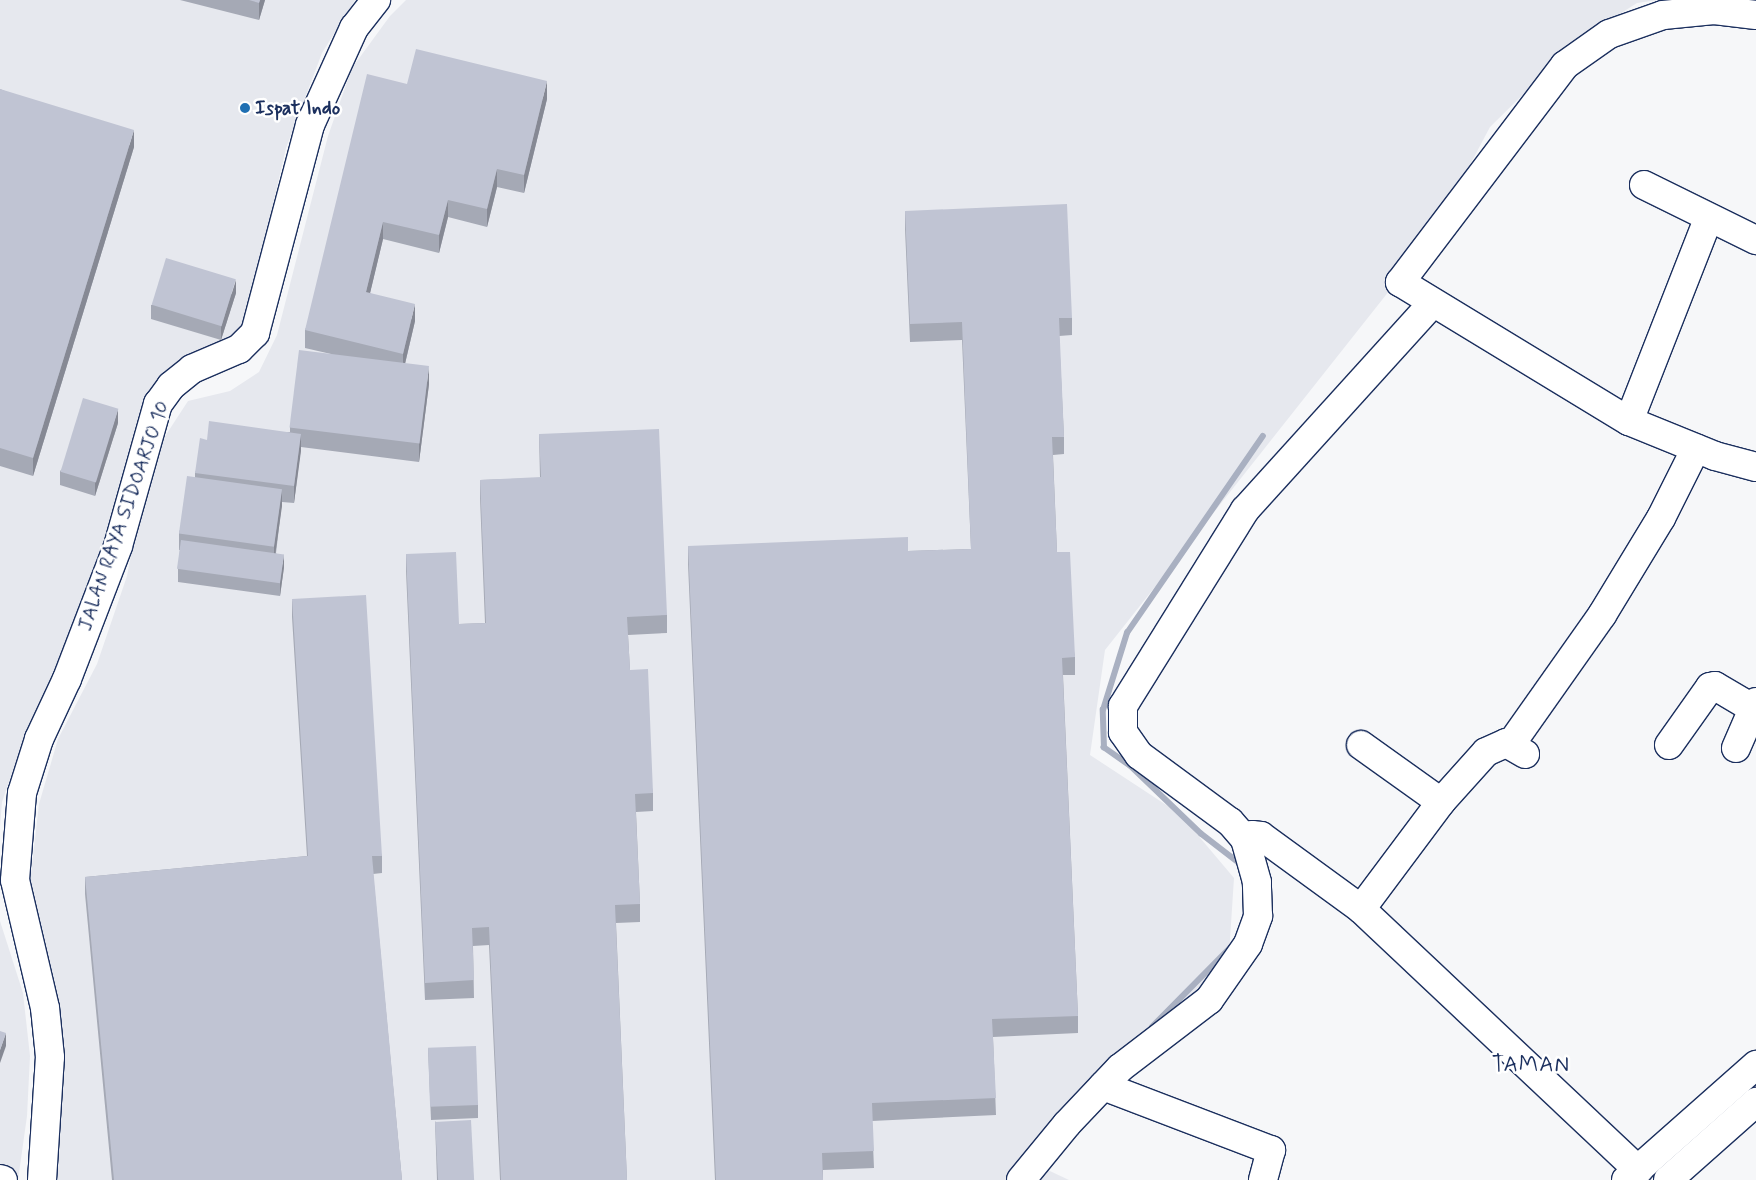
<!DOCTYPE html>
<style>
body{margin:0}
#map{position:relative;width:1756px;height:1180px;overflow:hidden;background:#f6f7f9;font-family:Mynerve,sans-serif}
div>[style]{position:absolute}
.built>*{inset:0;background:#e6e8ee}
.stream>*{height:5.5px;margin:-2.75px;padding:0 2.75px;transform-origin:2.75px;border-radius:2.75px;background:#a9b0c1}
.roads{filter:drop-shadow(1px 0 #1b2f5e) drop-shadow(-1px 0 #1b2f5e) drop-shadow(0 1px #1b2f5e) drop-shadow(0 -1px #1b2f5e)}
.minor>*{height:28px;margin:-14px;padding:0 14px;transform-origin:14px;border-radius:14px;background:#fff}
.highway>*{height:28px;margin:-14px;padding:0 14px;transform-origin:14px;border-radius:14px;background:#fff}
.wall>*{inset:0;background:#a5a9b5}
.shaded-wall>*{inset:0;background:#868994}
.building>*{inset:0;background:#c0c4d3;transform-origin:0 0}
.dots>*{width:14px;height:14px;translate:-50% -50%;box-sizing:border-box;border:2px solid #fff;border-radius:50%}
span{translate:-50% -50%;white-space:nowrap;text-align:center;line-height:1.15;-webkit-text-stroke:5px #fff;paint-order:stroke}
.poi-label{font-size:20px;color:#1b2f5e;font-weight:700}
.left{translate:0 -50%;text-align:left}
.street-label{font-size:20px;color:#1b2f5e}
.quarter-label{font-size:22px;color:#1b2f5e;letter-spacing:1px}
</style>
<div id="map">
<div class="built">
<div style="clip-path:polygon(0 0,355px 0,322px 53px,286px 148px,243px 335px,153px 388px,73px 639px,26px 733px,2px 802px,0 827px)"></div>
<div style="clip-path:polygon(406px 0,1658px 0,1637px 3px,1577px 41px,1490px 127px,1431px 238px,1105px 650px,1090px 755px,1180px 814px,1234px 878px,1228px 970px,1035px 1164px,1069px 1180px,52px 1180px,64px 1070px,51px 987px,29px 891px,39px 804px,58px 739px,97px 664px,127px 576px,142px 497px,160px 444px,188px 401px,230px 391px,259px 372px,277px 335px,328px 136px,352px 68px,390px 16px)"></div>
<div style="clip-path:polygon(0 921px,23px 993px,30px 1056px,27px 1116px,18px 1180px,0 1180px)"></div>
</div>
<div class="stream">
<div style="left:1240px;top:864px;width:49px;rotate:-142.4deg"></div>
<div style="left:1201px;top:834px;width:98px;rotate:-136.2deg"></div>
<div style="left:1130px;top:766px;width:32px;rotate:-145deg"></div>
<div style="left:1104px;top:748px;width:38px;rotate:-92deg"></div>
<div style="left:1103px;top:710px;width:81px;rotate:-72.7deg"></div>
<div style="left:1127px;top:633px;width:239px;rotate:-55.4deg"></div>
<div style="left:1152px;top:1027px;width:111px;rotate:-45.4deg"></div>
</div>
<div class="roads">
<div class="minor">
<div style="left:1756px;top:15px;width:42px;rotate:-173.2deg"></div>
<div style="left:1714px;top:10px;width:51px;rotate:174.4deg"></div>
<div style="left:1663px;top:15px;width:57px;rotate:160.6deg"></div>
<div style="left:1609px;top:34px;width:54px;rotate:144.8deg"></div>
<div style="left:1565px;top:65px;width:273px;rotate:127.2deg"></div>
<div style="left:1400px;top:282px;width:268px;rotate:31.3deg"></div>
<div style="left:1629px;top:421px;width:93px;rotate:22.1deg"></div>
<div style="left:1715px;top:456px;width:42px;rotate:15deg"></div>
<div style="left:1644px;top:185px;width:125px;rotate:26.2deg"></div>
<div style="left:1629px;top:421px;width:217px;rotate:-68.6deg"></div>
<div style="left:1511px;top:744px;width:158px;rotate:-54.8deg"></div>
<div style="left:1602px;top:615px;width:114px;rotate:-58.7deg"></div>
<div style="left:1661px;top:518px;width:78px;rotate:-63.4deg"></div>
<div style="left:1361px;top:745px;width:98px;rotate:35.5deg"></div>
<div style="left:1669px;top:745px;width:71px;rotate:-54.7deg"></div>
<div style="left:1710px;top:687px;width:5px;rotate:-11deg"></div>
<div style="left:1715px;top:686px;width:45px;rotate:30.5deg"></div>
<div style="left:1736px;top:748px;width:50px;rotate:-66.5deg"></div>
<div style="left:1245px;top:839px;width:8px;rotate:-30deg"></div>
<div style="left:1252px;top:835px;width:9px;rotate:6deg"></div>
<div style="left:1261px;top:836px;width:124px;rotate:36.1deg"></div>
<div style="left:1361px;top:909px;width:381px;rotate:43.3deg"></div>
<div style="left:1361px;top:909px;width:134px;rotate:-53.2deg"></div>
<div style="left:1441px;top:802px;width:67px;rotate:-48deg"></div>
<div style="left:1486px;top:752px;width:22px;rotate:-24deg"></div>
<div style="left:1506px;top:743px;width:22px;rotate:30deg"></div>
<div style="left:1103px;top:1086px;width:180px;rotate:20.9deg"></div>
<div style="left:1271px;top:1150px;width:31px;rotate:105deg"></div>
<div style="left:0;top:1179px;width:3px;rotate:18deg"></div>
<div style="left:42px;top:1180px;width:123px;rotate:-86.3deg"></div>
<div style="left:50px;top:1057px;width:49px;rotate:-95.8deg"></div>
<div style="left:45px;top:1008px;width:131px;rotate:-103.2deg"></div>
<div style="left:15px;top:880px;width:87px;rotate:-85.4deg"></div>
<div style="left:22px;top:793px;width:57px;rotate:-72.5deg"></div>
<div style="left:39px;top:739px;width:66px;rotate:-65deg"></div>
<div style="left:67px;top:679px;width:142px;rotate:-69deg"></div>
<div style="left:118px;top:546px;width:148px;rotate:-74.3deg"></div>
<div style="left:158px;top:404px;width:22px;rotate:-54deg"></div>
<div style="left:171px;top:386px;width:27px;rotate:-39deg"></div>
<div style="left:192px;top:369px;width:51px;rotate:-23.1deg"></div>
<div style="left:239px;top:349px;width:23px;rotate:-45deg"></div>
<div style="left:255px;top:333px;width:215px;rotate:-75.2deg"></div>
<div style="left:310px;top:125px;width:107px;rotate:-65.6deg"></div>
<div style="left:354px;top:28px;width:36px;rotate:-52deg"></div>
<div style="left:1021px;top:1180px;width:72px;rotate:-50.6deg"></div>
<div style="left:1067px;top:1124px;width:77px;rotate:-46.6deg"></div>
<div style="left:1120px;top:1068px;width:112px;rotate:-37.4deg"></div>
<div style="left:1209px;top:1000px;width:68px;rotate:-55.1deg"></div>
<div style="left:1248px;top:944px;width:30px;rotate:-70deg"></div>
<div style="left:1258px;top:916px;width:34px;rotate:-92deg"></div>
<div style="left:1257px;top:882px;width:45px;rotate:-105.6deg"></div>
<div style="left:1245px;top:839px;width:23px;rotate:-131deg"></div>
<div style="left:1230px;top:822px;width:113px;rotate:-143.6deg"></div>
<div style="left:1139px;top:755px;width:28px;rotate:-125deg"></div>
<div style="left:1123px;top:732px;width:26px;rotate:-90deg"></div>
<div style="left:1123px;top:706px;width:231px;rotate:-58.1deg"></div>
<div style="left:1245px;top:510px;width:278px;rotate:-47.8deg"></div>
</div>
<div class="highway">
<div style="left:1626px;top:1180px;width:174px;rotate:-41.5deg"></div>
<div style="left:1668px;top:1180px;width:118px;rotate:-41.6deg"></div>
</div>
</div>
<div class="wall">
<div style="clip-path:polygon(180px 0,265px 0,259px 20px)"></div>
<div style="clip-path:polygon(407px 84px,547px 99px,524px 193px,497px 187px,487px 227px,448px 217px,439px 253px,383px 239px,370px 293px,415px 321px,405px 364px,429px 384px,419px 462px,301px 447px,294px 503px,282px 502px,276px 553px,284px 567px,280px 596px,178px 582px,178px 569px,180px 550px,179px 550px,179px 533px,195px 477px,195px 473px,207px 440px,290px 432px,290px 427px,331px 354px,305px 348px,305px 330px)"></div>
<div style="clip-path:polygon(0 89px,134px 147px,33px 476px,0 466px)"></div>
<div style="clip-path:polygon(905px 211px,1072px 318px,1072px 335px,1059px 336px,1064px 437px,1064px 454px,1053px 455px,1057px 552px,1075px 657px,1075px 675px,1063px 675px,1078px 1016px,1078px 1033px,993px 1037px,996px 1115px,872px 1121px,874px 1168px,823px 1170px,823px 1180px,715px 1180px,688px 564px,688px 546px,908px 551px,971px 549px,962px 340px,910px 342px,905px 229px)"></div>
<div style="clip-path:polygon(236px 293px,221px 340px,151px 319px,151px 305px)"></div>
<div style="clip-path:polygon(118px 423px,95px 496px,60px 485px,60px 471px)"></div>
<div style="clip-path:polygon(539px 434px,667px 615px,667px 633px,628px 635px,630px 670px,653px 793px,653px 811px,636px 812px,640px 904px,640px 922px,616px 923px,627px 1180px,500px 1180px,489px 945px,473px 946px,474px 998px,425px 1000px,406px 571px,406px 554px,459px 624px,485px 623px,480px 498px,480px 480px,540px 478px)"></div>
<div style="clip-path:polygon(292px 599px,382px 856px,382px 873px,373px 874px,402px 1180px,112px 1180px,85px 894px,85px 877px,307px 856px,292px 617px)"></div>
<div style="clip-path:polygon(428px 1048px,478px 1105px,478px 1118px,431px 1120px)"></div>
<div style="clip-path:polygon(435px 1121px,474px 1180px,437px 1180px)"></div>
</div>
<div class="shaded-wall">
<div style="clip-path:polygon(260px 0,265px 0,259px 20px,259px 3px)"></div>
<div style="clip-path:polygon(547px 81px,547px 99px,524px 193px,524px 175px)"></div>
<div style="clip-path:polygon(134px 130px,134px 147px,33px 476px,33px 458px)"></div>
<div style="clip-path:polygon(497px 169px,497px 187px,487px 227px,487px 209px)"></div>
<div style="clip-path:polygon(448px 200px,448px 217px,439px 253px,439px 235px)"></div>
<div style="clip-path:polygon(383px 222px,383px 239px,366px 310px,366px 292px)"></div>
<div style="clip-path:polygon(236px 280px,236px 293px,221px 340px,221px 327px)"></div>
<div style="clip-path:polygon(415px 304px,415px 321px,403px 372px,403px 354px)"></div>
<div style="clip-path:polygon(429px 367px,429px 384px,419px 462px,419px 444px)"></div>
<div style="clip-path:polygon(118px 409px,118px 423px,95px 496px,95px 482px)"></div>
<div style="clip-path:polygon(301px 434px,301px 451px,294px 503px,294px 486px)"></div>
<div style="clip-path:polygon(282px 489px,282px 506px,274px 563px,274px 545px)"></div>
<div style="clip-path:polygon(284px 554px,284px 567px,280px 596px,280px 582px)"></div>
<div style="clip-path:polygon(6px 1033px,6px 1046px,0 1063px,0 1050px)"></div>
</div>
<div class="building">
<div style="clip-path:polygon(249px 0,260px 0,259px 3px)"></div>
<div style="clip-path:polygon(416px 49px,547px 81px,524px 175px,497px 169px,487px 209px,448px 200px,439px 235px,383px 222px,366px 292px,415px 304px,403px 354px,305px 330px,367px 74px,407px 84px)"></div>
<div style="clip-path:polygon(0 89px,134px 130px,33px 458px,0 448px)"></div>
<div style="clip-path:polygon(1067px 204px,1072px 318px,1059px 318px,1064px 437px,1052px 437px,1057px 552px,1070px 552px,1075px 657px,1062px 658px,1078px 1016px,992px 1019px,996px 1098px,872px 1103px,874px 1151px,822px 1153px,823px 1180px,716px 1180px,688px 546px,908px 537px,908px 551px,971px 549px,962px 322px,910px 324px,905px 211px)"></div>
<div style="left:166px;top:258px;width:73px;height:49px;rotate:17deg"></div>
<div style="left:299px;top:350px;width:131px;height:78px;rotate:7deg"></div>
<div style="left:83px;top:398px;width:37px;height:77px;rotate:17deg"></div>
<div style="clip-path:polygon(209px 421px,301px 434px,294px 486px,195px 473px,200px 438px,207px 440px)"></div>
<div style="clip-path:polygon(659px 429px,667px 615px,627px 617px,630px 670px,648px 669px,653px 793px,635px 794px,640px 904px,615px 905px,627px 1180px,501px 1180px,489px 927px,472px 928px,474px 980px,425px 983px,406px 554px,456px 552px,459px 624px,486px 623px,480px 480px,541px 477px,539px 434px)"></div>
<div style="left:187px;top:476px;width:96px;height:58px;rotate:8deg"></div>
<div style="left:181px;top:540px;width:104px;height:29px;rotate:8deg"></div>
<div style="clip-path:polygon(366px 595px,382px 856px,372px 856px,402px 1180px,114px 1180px,85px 877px,308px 856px,292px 599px)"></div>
<div style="clip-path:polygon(0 1031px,6px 1033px,0 1050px)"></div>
<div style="left:476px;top:1046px;width:59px;height:48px;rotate:88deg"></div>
<div style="left:471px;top:1120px;width:60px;height:36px;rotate:87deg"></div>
</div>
<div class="dots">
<div style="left:245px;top:108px;background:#1f6fb2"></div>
</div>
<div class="poi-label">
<span class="left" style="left:255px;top:108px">Ispat Indo</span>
</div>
<div class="street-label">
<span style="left:124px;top:516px;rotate:-71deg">JALAN RAYA SIDOARJO 10</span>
</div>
<div class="quarter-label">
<span style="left:1531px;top:1066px">TAMAN</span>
</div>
</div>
